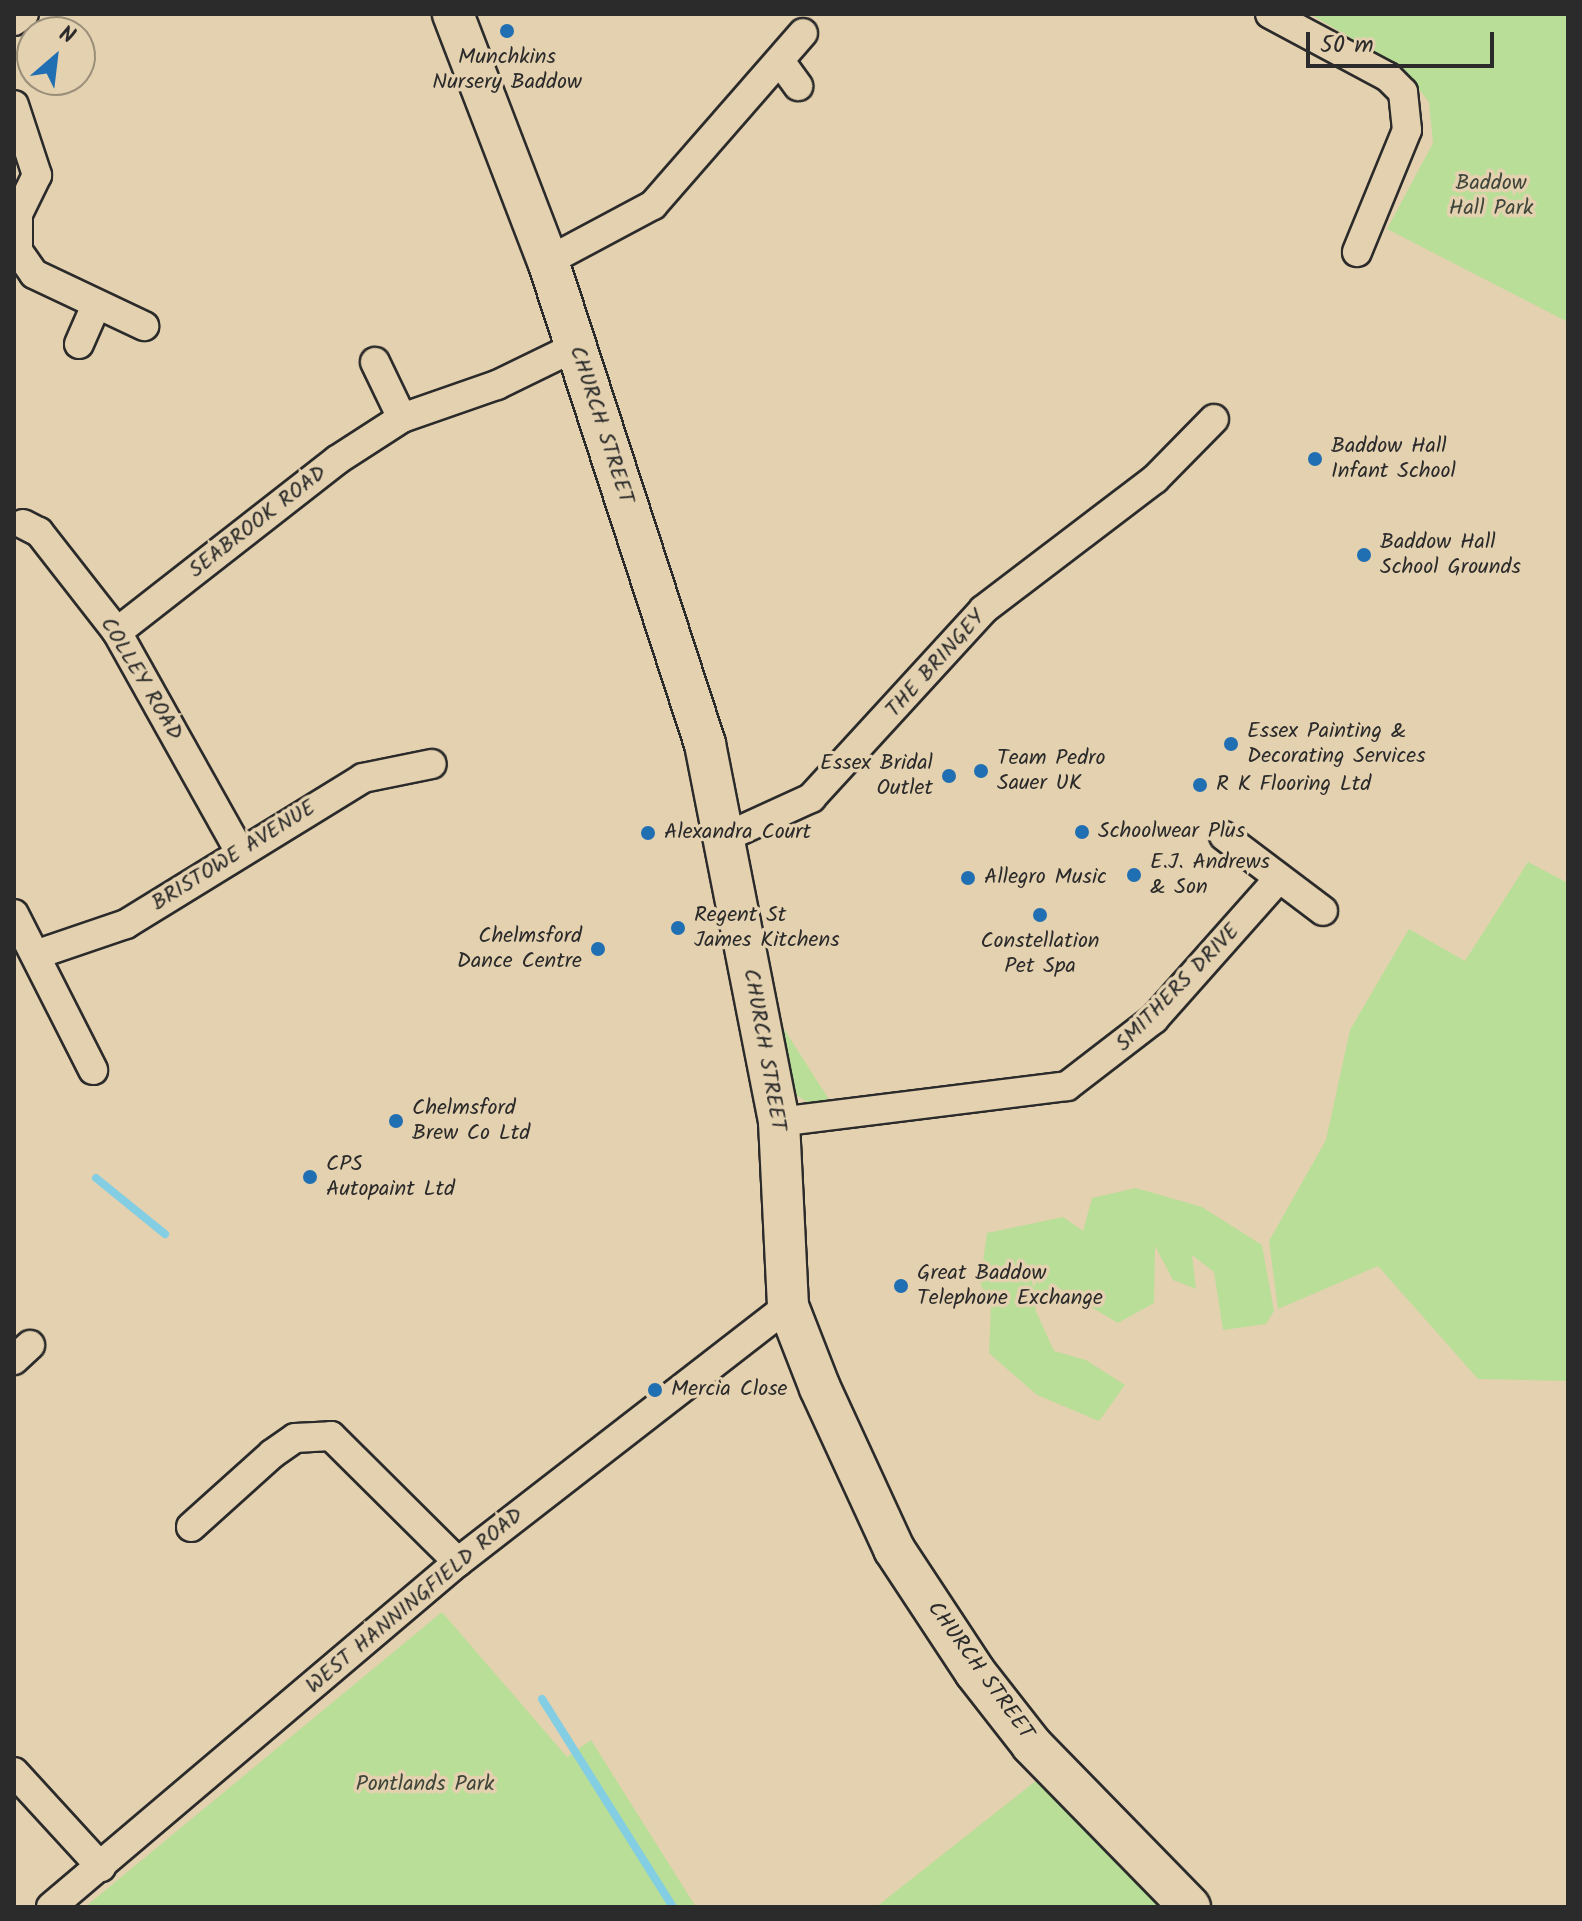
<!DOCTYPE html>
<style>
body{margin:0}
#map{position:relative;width:1582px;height:1921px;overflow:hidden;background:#e4d1af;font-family:Kalam,sans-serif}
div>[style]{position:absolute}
.green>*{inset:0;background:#b9de98}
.stream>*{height:8px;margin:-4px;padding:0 4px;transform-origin:4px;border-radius:4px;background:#83cee3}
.roads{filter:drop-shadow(2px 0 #2b2b2b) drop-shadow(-2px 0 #2b2b2b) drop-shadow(0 2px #2b2b2b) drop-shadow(0 -2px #2b2b2b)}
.street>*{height:28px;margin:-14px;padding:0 14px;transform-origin:14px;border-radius:14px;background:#e4d1af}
.secondary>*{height:40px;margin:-20px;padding:0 20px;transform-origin:20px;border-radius:20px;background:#e4d1af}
.dots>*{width:22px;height:22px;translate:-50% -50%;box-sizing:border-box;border:4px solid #e4d1af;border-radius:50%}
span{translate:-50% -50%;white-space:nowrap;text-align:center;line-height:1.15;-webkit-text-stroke:7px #e4d1af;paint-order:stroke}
.poi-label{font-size:22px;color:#2b2b2b}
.left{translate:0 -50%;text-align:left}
.right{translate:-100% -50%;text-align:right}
.park-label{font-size:22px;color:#40463b}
.street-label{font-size:22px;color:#2b2b2b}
.frame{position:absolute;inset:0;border:16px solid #2b2b2b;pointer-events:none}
.north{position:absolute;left:16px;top:16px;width:80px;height:80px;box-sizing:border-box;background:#e4d1af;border:2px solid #9a8f7a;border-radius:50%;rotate:28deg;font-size:22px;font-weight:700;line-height:32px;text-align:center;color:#2b2b2b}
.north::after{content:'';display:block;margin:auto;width:28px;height:36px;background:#1f6fb2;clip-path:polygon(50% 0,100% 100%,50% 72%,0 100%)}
.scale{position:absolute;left:1306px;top:32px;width:188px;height:36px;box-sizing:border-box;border:4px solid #2b2b2b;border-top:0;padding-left:10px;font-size:24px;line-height:28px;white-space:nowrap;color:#2b2b2b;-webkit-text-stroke:6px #e4d1af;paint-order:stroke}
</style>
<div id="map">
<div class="green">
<div style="clip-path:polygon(1310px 14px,1568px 14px,1568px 322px,1387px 229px,1433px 143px,1429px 102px,1402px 68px)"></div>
<div style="clip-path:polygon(1528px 862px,1568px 883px,1568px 1381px,1478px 1379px,1378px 1266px,1278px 1309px,1269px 1241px,1326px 1140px,1350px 1030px,1409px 929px,1465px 961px)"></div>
<div style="clip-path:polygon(775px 1015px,828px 1098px,825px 1102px,809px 1103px,785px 1088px)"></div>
<div style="clip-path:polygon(1136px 1188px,1202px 1207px,1262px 1245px,1274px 1311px,1266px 1324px,1223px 1330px,1214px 1272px,1192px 1255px,1196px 1289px,1173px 1280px,1155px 1246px,1154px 1303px,1118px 1323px,1054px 1285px,1035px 1309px,1054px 1351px,1086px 1360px,1125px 1385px,1099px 1421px,1037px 1395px,989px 1353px,991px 1306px,980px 1283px,987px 1233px,1063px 1217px,1083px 1231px,1092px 1198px)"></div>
<div style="clip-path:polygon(442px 1612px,567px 1757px,591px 1740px,696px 1907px,85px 1907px)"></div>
<div style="clip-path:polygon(1042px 1776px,1168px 1907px,876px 1907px)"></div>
</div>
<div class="stream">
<div style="left:96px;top:1178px;width:89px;rotate:39.1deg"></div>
<div style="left:542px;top:1699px;width:246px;rotate:57.8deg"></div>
</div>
<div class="roads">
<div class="street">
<div style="left:1270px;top:14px;width:134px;rotate:28.1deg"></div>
<div style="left:1388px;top:77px;width:21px;rotate:45deg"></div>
<div style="left:1403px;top:92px;width:38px;rotate:84deg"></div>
<div style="left:1407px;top:130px;width:132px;rotate:112.3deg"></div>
<div style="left:14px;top:21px;width:12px;rotate:-35deg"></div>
<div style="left:780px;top:61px;width:31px;rotate:54deg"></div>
<div style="left:14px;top:105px;width:74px;rotate:71.8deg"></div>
<div style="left:37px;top:175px;width:43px;rotate:116deg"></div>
<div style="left:18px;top:214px;width:37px;rotate:90deg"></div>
<div style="left:18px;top:251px;width:28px;rotate:55deg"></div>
<div style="left:34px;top:274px;width:122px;rotate:25.3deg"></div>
<div style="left:548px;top:261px;width:119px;rotate:-28.1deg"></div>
<div style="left:653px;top:205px;width:228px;rotate:-48.9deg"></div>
<div style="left:79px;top:344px;width:43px;rotate:-66.4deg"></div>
<div style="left:375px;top:362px;width:62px;rotate:64.3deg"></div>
<div style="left:23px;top:524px;width:18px;rotate:27deg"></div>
<div style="left:39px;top:532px;width:127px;rotate:52deg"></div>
<div style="left:117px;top:632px;width:250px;rotate:60.8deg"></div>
<div style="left:117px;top:632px;width:279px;rotate:-38deg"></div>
<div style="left:337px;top:460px;width:77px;rotate:-32.9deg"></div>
<div style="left:402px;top:418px;width:101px;rotate:-19.2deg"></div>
<div style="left:497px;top:385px;width:87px;rotate:-26deg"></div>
<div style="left:1224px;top:836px;width:124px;rotate:37.1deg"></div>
<div style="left:726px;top:837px;width:94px;rotate:-24.6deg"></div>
<div style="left:811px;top:798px;width:255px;rotate:-47.5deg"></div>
<div style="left:983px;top:610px;width:216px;rotate:-37.3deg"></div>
<div style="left:1155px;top:479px;width:84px;rotate:-45.5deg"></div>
<div style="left:14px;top:914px;width:175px;rotate:63.1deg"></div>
<div style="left:38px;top:954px;width:93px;rotate:-18.8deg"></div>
<div style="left:126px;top:924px;width:278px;rotate:-31.6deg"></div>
<div style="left:363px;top:778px;width:70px;rotate:-11.5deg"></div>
<div style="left:779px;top:1122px;width:290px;rotate:-7.1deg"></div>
<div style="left:1067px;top:1086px;width:110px;rotate:-37.6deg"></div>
<div style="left:1154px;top:1019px;width:188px;rotate:-48.4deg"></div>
<div style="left:14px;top:1360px;width:22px;rotate:-43deg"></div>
<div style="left:191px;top:1527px;width:109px;rotate:-42deg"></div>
<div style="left:272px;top:1454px;width:28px;rotate:-35deg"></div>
<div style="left:295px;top:1438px;width:36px;rotate:-3deg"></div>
<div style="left:331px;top:1436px;width:179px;rotate:44.8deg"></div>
<div style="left:14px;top:1772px;width:129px;rotate:47.5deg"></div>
<div style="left:51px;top:1907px;width:534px;rotate:-40.29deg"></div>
<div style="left:458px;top:1562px;width:418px;rotate:-37.8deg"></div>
</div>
<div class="secondary">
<div style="left:453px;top:14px;width:265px;rotate:69deg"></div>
<div style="left:548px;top:261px;width:508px;rotate:71.99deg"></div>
<div style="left:705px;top:744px;width:385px;rotate:78.9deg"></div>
<div style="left:779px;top:1122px;width:184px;rotate:87.2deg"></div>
<div style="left:788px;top:1306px;width:88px;rotate:68.7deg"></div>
<div style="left:820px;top:1388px;width:177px;rotate:65.3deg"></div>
<div style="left:894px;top:1549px;width:147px;rotate:56.6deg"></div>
<div style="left:975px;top:1672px;width:93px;rotate:52deg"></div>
<div style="left:1032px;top:1745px;width:226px;rotate:45.7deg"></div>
</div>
</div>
<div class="dots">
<div style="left:507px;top:31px;background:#1f6fb2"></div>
<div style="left:1315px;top:459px;background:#1f6fb2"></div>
<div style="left:1364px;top:555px;background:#1f6fb2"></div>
<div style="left:1231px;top:744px;background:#1f6fb2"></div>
<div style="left:981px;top:771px;background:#1f6fb2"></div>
<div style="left:949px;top:776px;background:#1f6fb2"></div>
<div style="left:1200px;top:785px;background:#1f6fb2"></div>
<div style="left:1082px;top:832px;background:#1f6fb2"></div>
<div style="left:648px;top:833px;background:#1f6fb2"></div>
<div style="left:1134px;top:875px;background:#1f6fb2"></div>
<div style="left:968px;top:878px;background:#1f6fb2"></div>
<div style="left:1040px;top:915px;background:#1f6fb2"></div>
<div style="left:678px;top:928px;background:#1f6fb2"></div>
<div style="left:598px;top:949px;background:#1f6fb2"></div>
<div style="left:396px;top:1121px;background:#1f6fb2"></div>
<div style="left:310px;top:1177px;background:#1f6fb2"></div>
<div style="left:901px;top:1286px;background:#1f6fb2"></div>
<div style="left:655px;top:1390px;background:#1f6fb2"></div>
</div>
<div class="poi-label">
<span style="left:507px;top:70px">Munchkins<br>Nursery Baddow</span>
<span class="left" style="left:1331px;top:459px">Baddow Hall<br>Infant School</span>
<span class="left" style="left:1380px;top:555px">Baddow Hall<br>School Grounds</span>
<span class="left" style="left:1247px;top:744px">Essex Painting &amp;<br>Decorating Services</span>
<span class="left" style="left:997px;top:771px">Team Pedro<br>Sauer UK</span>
<span class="right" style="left:933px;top:776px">Essex Bridal<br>Outlet</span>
<span class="left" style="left:1216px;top:785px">R K Flooring Ltd</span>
<span class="left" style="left:1098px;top:832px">Schoolwear Plus</span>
<span class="left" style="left:664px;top:833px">Alexandra Court</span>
<span class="left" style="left:1150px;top:875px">E.J. Andrews<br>&amp; Son</span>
<span class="left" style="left:984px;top:878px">Allegro Music</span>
<span class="left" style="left:694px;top:928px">Regent St<br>James Kitchens</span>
<span class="right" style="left:582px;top:949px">Chelmsford<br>Dance Centre</span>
<span style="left:1040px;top:954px">Constellation<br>Pet Spa</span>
<span class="left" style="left:412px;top:1121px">Chelmsford<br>Brew Co Ltd</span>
<span class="left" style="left:326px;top:1177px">CPS<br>Autopaint Ltd</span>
<span class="left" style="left:917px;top:1286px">Great Baddow<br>Telephone Exchange</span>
<span class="left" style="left:671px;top:1390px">Mercia Close</span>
</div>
<div class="park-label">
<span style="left:1491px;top:196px">Baddow<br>Hall Park</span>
<span style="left:425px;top:1785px">Pontlands Park</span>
</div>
<div class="street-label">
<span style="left:601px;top:425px;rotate:72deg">CHURCH STREET</span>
<span style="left:258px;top:522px;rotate:-38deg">SEABROOK ROAD</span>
<span style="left:936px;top:664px;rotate:-48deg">THE BRINGEY</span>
<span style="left:141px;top:679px;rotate:59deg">COLLEY ROAD</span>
<span style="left:234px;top:856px;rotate:-32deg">BRISTOWE AVENUE</span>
<span style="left:1178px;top:988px;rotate:-46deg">SMITHERS DRIVE</span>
<span style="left:764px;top:1050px;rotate:80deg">CHURCH STREET</span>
<span style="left:415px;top:1601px;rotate:-40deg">WEST HANNINGFIELD ROAD</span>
<span style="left:980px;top:1671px;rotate:54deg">CHURCH STREET</span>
</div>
<div class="frame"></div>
<div class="north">N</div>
<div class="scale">50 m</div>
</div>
